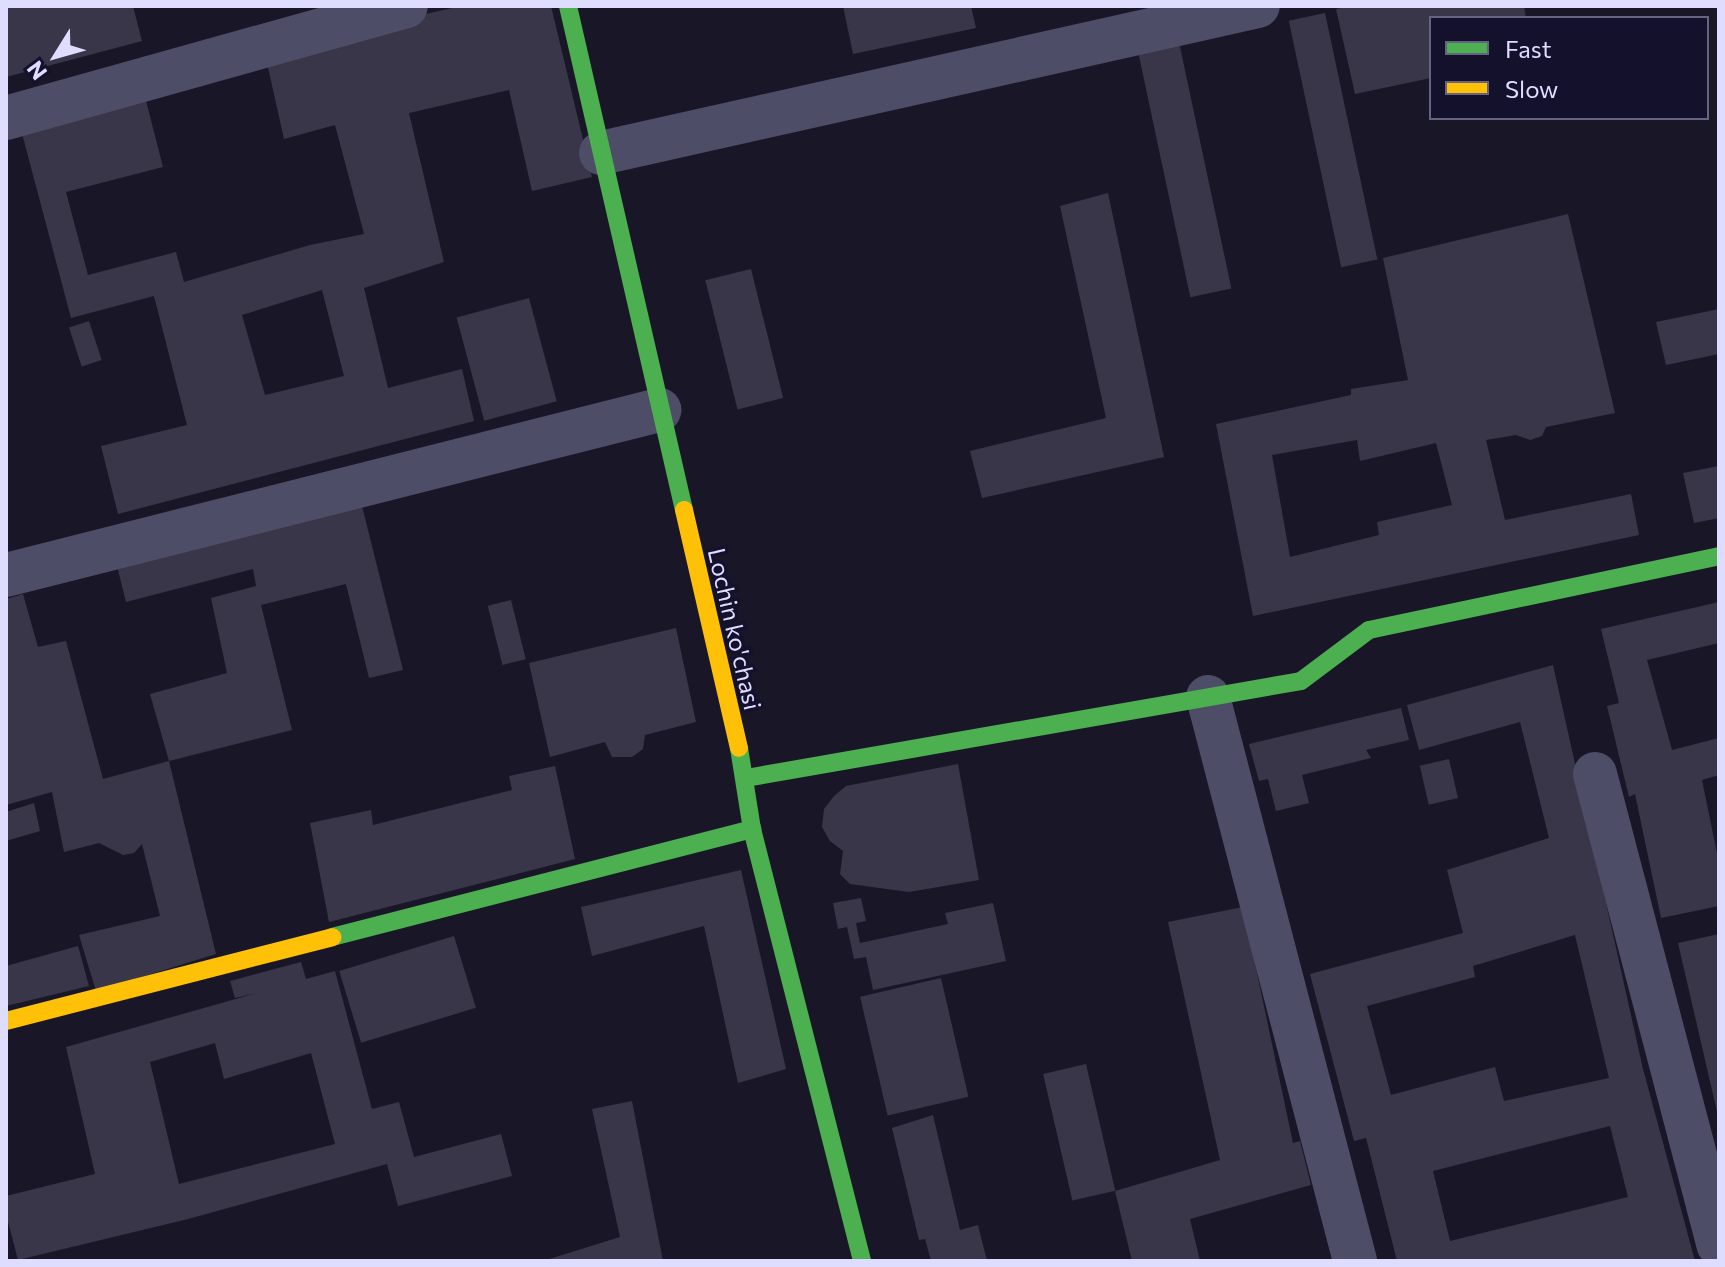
<!DOCTYPE html>
<style>
body{margin:0}
#map{position:relative;width:1725px;height:1267px;overflow:hidden;background:#191727;font-family:Commissioner,sans-serif}
div>[style]{position:absolute}
.building>*{inset:0;background:#383648;transform-origin:0 0}
.street>*{height:44px;margin:-22px;padding:0 22px;transform-origin:22px;border-radius:22px;background:#4d4d67}
.fast>*{height:18px;margin:-9px;padding:0 9px;transform-origin:9px;border-radius:9px;background:#4caf50}
.slow>*{height:18px;margin:-9px;padding:0 9px;transform-origin:9px;border-radius:9px;background:#ffc107}
span{translate:-50% -50%;white-space:nowrap;text-align:center;line-height:1.15;-webkit-text-stroke:7px #14112d;paint-order:stroke}
.street-label{font-size:24px;color:#dfddff}
.frame{position:absolute;inset:0;border:8px solid #dfddff;pointer-events:none}
.legend{position:absolute;left:1429px;top:16px;width:280px;height:104px;box-sizing:border-box;background:#14112d;border:2px solid #656381;margin:0;padding:10px 14px;list-style:none;font-size:24px;color:#dfddff}
.legend li{display:flex;align-items:center;gap:16px;height:40px}
.legend b{width:40px;border:2px solid #656381}
.north{position:absolute;left:16px;top:16px;width:80px;height:80px;-webkit-text-stroke:6px #14112d;paint-order:stroke;rotate:233deg;font-size:22px;font-weight:700;line-height:32px;text-align:center;color:#dfddff}
.north::after{content:'';display:block;margin:auto;width:28px;height:36px;background:#dfddff;clip-path:polygon(50% 0,100% 100%,50% 72%,0 100%)}
</style>
<div id="map">
<div class="building">
<div style="clip-path:polygon(6px 6px,133px 6px,142px 41px,6px 77px)"></div>
<div style="clip-path:polygon(evenodd,461px 6px,551px 6px,592px 177px,532px 191px,509px 90px,409px 113px,444px 262px,364px 288px,388px 388px,462px 369px,474px 421px,118px 514px,101px 446px,187px 425px,154px 296px,71px 318px,20px 126px,144px 93px,163px 167px,66px 192px,88px 275px,176px 252px,184px 282px,310px 245px,364px 234px,335px 125px,284px 139px,267px 63px,386px 23px,461px 6px,322px 290px,344px 376px,265px 395px,242px 315px,322px 290px)"></div>
<div style="clip-path:polygon(843px 6px,971px 6px,976px 28px,853px 54px)"></div>
<div style="clip-path:polygon(1350px 6px,1524px 6px,1526px 18px,1431px 18px,1431px 78px,1355px 94px,1336px 9px)"></div>
<div style="left:1325px;top:13px;width:252px;height:37px;rotate:78deg"></div>
<div style="left:1179px;top:42px;width:252px;height:42px;rotate:78deg"></div>
<div style="clip-path:polygon(1108px 193px,1164px 457px,982px 498px,970px 451px,1106px 418px,1060px 206px)"></div>
<div style="clip-path:polygon(evenodd,1568px 214px,1615px 413px,1546px 427px,1542px 436px,1530px 440px,1516px 435px,1486px 440px,1505px 520px,1631px 494px,1639px 535px,1253px 616px,1216px 424px,1351px 395px,1351px 389px,1408px 380px,1383px 258px,1568px 214px,1357px 440px,1360px 461px,1436px 443px,1452px 505px,1377px 522px,1379px 535px,1290px 557px,1272px 455px,1357px 440px)"></div>
<div style="left:751px;top:269px;width:133px;height:47px;rotate:76deg"></div>
<div style="left:529px;top:298px;width:107px;height:75px;rotate:75deg"></div>
<div style="clip-path:polygon(1719px 309px,1719px 354px,1666px 365px,1656px 322px)"></div>
<div style="left:89px;top:321px;width:41px;height:21px;rotate:72deg"></div>
<div style="clip-path:polygon(1719px 466px,1719px 518px,1694px 523px,1683px 473px)"></div>
<div style="clip-path:polygon(362px 506px,403px 670px,369px 678px,346px 584px,261px 605px,292px 730px,169px 761px,150px 694px,227px 673px,211px 598px,256px 586px,253px 569px,126px 602px,117px 566px)"></div>
<div style="clip-path:polygon(23px 594px,38px 647px,66px 641px,103px 779px,169px 761px,216px 954px,96px 991px,79px 935px,160px 916px,142px 844px,134px 853px,123px 855px,99px 843px,64px 852px,52px 792px,6px 805px,6px 599px)"></div>
<div style="left:511px;top:600px;width:61px;height:24px;rotate:76deg"></div>
<div style="clip-path:polygon(1719px 602px,1719px 643px,1647px 660px,1672px 750px,1719px 738px,1719px 775px,1702px 780px,1719px 863px,1719px 906px,1661px 918px,1635px 794px,1629px 797px,1607px 706px,1619px 703px,1601px 629px)"></div>
<div style="clip-path:polygon(676px 628px,696px 722px,645px 735px,643px 749px,632px 757px,612px 757px,605px 742px,550px 757px,529px 663px)"></div>
<div style="clip-path:polygon(evenodd,1553px 665px,1643px 1069px,1695px 1261px,1397px 1261px,1366px 1138px,1354px 1141px,1310px 974px,1463px 933px,1447px 870px,1549px 838px,1520px 722px,1419px 750px,1407px 705px,1553px 665px,1575px 935px,1609px 1078px,1504px 1101px,1495px 1067px,1391px 1095px,1367px 1006px,1475px 977px,1473px 966px,1575px 935px,1553px 665px,1610px 1126px,1628px 1197px,1450px 1241px,1433px 1171px,1610px 1126px)"></div>
<div style="clip-path:polygon(1401px 708px,1409px 740px,1366px 750px,1371px 758px,1302px 775px,1309px 803px,1276px 811px,1268px 779px,1259px 781px,1249px 744px)"></div>
<div style="left:1449px;top:759px;width:40px;height:30px;rotate:77deg"></div>
<div style="clip-path:polygon(958px 764px,979px 880px,909px 892px,850px 884px,840px 874px,843px 851px,830px 841px,822px 827px,824px 809px,834px 796px,846px 786px)"></div>
<div style="clip-path:polygon(555px 766px,575px 859px,329px 922px,310px 823px,371px 810px,373px 825px,512px 790px,509px 776px)"></div>
<div style="clip-path:polygon(34px 803px,40px 831px,6px 841px,6px 812px)"></div>
<div style="clip-path:polygon(741px 870px,786px 1069px,738px 1083px,704px 926px,592px 956px,581px 907px)"></div>
<div style="clip-path:polygon(861px 898px,866px 921px,856px 923px,860px 943px,948px 924px,945px 913px,993px 903px,1006px 961px,873px 990px,866px 957px,854px 959px,847px 927px,838px 929px,833px 903px)"></div>
<div style="clip-path:polygon(1243px 907px,1293px 1143px,1300px 1141px,1311px 1185px,1190px 1219px,1200px 1261px,1132px 1261px,1115px 1191px,1220px 1160px,1168px 922px)"></div>
<div style="clip-path:polygon(1719px 934px,1719px 1115px,1718px 1116px,1678px 943px)"></div>
<div style="left:454px;top:936px;width:75px;height:120px;rotate:73deg"></div>
<div style="clip-path:polygon(78px 946px,89px 986px,6px 1006px,6px 966px)"></div>
<div style="clip-path:polygon(evenodd,301px 962px,306px 979px,335px 971px,372px 1109px,399px 1102px,414px 1157px,501px 1134px,512px 1176px,398px 1206px,387px 1164px,188px 1219px,18px 1260px,6px 1214px,6px 1196px,95px 1174px,66px 1047px,257px 993px,235px 998px,230px 981px,301px 962px,215px 1043px,224px 1079px,311px 1053px,335px 1144px,179px 1184px,150px 1062px,215px 1043px)"></div>
<div style="left:941px;top:978px;width:122px;height:83px;rotate:77deg"></div>
<div style="left:1086px;top:1064px;width:130px;height:44px;rotate:77deg"></div>
<div style="clip-path:polygon(632px 1101px,663px 1261px,543px 1261px,620px 1237px,592px 1109px)"></div>
<div style="clip-path:polygon(933px 1115px,960px 1230px,978px 1225px,987px 1261px,931px 1261px,925px 1239px,919px 1240px,892px 1128px)"></div>
</div>
<div class="street">
<div style="left:6px;top:118px;width:415px;rotate:-15.6deg"></div>
<div style="left:601px;top:153px;width:673px;rotate:-12.61deg"></div>
<div style="left:6px;top:575px;width:674px;rotate:-14.18deg"></div>
<div style="left:1208px;top:697px;width:583px;rotate:75.39deg"></div>
<div style="left:1595px;top:774px;width:487px;rotate:75.3deg"></div>
</div>
<div class="fast">
<div style="left:568px;top:6px;width:517px;rotate:77.04deg"></div>
<div style="left:739px;top:748px;width:82px;rotate:80.9deg"></div>
<div style="left:752px;top:829px;width:446px;rotate:75.7deg"></div>
<div style="left:746px;top:778px;width:563px;rotate:-9.91deg"></div>
<div style="left:1301px;top:681px;width:85px;rotate:-36.9deg"></div>
<div style="left:1369px;top:630px;width:358px;rotate:-11.9deg"></div>
<div style="left:332px;top:937px;width:434px;rotate:-14.4deg"></div>
</div>
<div class="slow">
<div style="left:684px;top:510px;width:244px;rotate:77deg"></div>
<div style="left:6px;top:1021px;width:337px;rotate:-14.4deg"></div>
</div>
<div class="street-label">
<span style="left:735px;top:629px;rotate:77deg">Lochin ko'chasi</span>
</div>
<div class="frame"></div>
<ul class="legend">
<li><b style="height:10px;background:#4caf50"></b>Fast</li>
<li><b style="height:10px;background:#ffc107"></b>Slow</li>
</ul>
<div class="north">N</div>
</div>
